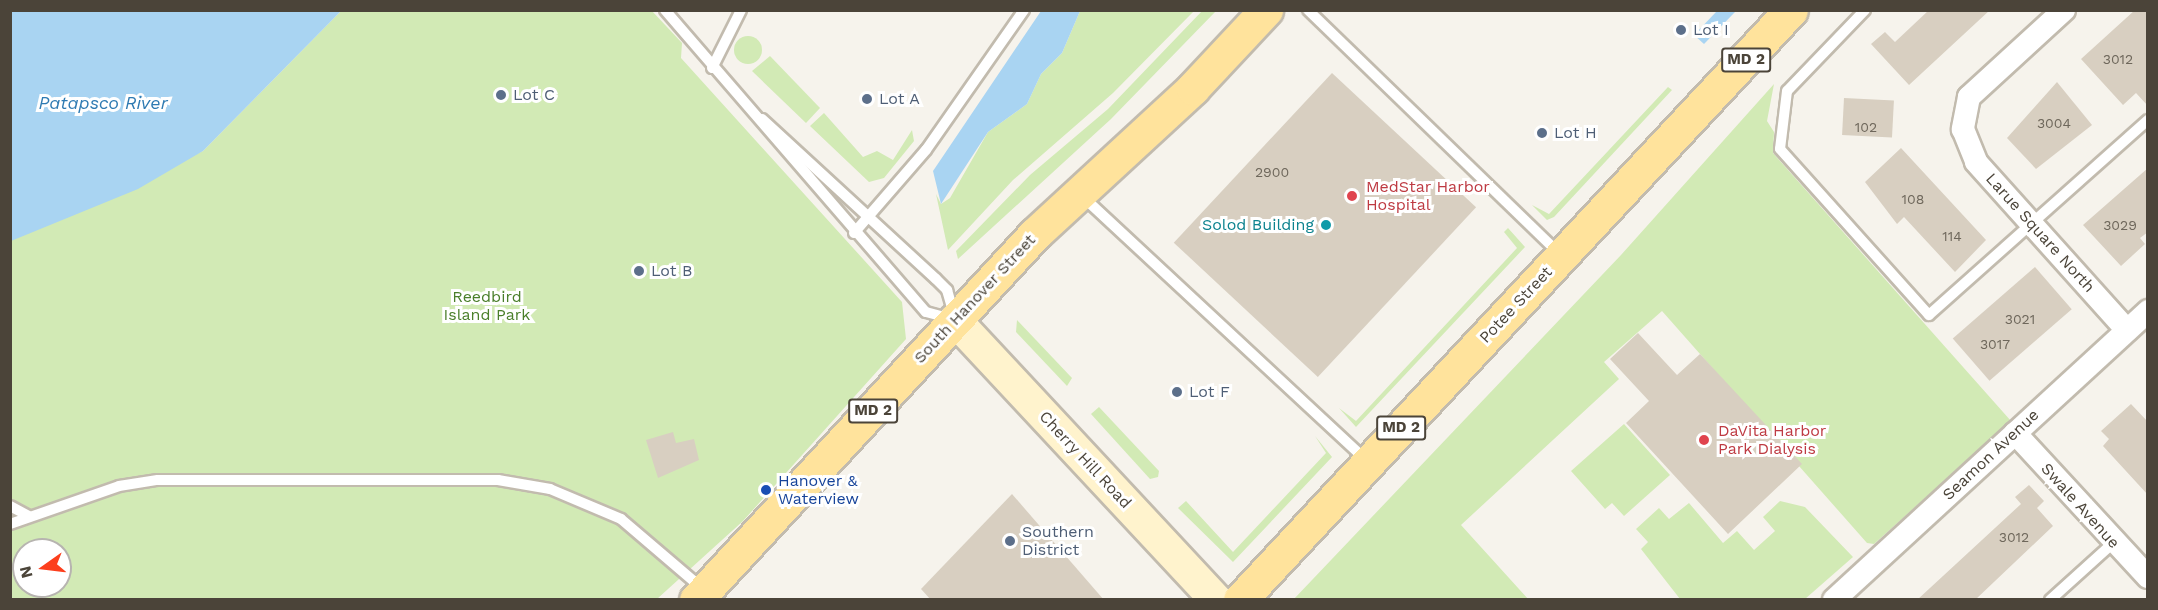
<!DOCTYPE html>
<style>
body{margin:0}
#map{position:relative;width:2158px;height:610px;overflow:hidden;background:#f6f3ec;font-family:"Work Sans",sans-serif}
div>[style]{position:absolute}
.green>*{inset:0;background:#d2eab5}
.round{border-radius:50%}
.water>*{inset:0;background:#a9d4f2}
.building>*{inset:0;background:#d8cfc1;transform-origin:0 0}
.roads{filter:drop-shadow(2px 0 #c2bbae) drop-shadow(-2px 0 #c2bbae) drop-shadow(0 2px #c2bbae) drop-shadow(0 -2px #c2bbae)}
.lane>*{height:10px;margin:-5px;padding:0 5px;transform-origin:5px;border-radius:5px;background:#fff}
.street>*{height:22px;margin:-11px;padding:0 11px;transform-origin:11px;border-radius:11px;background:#fff}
.secondary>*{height:32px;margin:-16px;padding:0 16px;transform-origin:16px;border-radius:16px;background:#fff3cd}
.primary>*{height:33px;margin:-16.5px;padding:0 16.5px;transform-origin:16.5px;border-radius:16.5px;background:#ffe39c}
.dots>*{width:16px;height:16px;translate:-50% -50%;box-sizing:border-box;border:3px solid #fff;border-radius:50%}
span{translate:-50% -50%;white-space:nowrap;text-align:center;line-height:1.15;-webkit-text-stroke:6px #fff;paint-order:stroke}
.number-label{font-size:14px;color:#6e675b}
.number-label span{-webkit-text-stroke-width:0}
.shield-label span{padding:2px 4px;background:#fff;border:2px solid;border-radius:4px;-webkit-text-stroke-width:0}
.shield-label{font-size:15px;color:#4b4439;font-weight:700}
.service-label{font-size:16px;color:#4e5e75}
.left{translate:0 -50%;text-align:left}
.health-label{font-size:16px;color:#be3a42}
.culture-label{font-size:16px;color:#0d838f}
.right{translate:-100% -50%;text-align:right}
.street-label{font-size:16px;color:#4b4439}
.park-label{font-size:16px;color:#4a7f2a}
.transit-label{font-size:16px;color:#164399}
.water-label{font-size:18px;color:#2e7ab2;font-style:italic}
.frame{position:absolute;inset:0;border:12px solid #4b4439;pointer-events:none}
.north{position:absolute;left:12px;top:538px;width:60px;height:60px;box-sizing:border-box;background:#fff;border:2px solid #b7b4b0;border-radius:50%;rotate:256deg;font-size:16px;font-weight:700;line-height:24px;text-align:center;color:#4b4439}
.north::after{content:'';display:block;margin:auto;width:21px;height:27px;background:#fc3f1d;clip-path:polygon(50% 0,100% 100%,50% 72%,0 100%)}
</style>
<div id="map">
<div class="green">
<div style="clip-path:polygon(1203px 10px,1216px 11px,1111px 119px,958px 259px,956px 251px,1030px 175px,1108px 109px)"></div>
<div style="clip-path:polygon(evenodd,341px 11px,652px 11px,682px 43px,681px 58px,902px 302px,906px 339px,743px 521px,657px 599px,11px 599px,10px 241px,203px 151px,341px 11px,24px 550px,60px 550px,60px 586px,24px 586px,24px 550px)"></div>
<div style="clip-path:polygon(1080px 11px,1194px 11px,1113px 93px,1013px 180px,948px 250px,936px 194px,941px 204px,950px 198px,988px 132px,1027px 104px,1041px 74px,1062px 53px)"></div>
<div class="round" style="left:734px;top:36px;width:28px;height:28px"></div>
<div style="clip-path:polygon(770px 56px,820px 108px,806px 123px,752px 71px)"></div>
<div style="clip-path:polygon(1774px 84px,1767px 121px,1774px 132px,1773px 153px,2011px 421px,1874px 544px,1867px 543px,1662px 311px,1604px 362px,1619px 379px,1461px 525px,1528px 599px,1293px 600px,1621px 255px)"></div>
<div style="clip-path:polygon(1668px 87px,1672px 90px,1554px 217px,1547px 220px,1532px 205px,1549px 214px)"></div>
<div style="clip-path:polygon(824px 113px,863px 157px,877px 151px,893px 160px,912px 130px,914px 141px,884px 178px,869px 182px,810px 126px)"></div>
<div style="clip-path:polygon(1508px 228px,1525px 247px,1356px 427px,1339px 408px,1356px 421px,1517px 248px,1504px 232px)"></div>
<div style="clip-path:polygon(1017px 320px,1072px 378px,1067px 386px,1016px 332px)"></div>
<div style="clip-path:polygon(1099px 407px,1159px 471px,1158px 477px,1150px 479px,1091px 414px)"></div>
<div style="clip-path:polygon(1624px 424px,1670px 475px,1624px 516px,1612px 503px,1605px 509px,1571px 471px)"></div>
<div style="clip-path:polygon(1315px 436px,1332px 457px,1233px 562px,1178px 508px,1186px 501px,1233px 552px,1326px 453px)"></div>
<div style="clip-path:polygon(1780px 501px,1805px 507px,1853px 557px,1805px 599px,1680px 599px,1641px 549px,1648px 542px,1636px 529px,1659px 508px,1669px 519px,1689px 503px,1723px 543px,1737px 531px,1754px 550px,1775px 531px,1763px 517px)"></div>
</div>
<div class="water">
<div style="clip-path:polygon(11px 10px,341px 10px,341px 11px,203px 151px,138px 189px,11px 241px)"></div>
<div style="clip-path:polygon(1041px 11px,1080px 11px,1062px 53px,1041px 74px,1027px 104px,988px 132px,941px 204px,933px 171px)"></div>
<div style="clip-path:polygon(1717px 11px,1736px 11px,1704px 44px,1694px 35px)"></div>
</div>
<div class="building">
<div style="clip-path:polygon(1929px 10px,1990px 10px,1909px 85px,1871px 44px,1885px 32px,1895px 42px)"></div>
<div style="clip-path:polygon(2135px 10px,2148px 10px,2148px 106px,2136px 93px,2123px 105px,2081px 59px)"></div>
<div style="left:1332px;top:73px;width:197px;height:232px;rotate:43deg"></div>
<div style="clip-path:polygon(2057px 82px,2092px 125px,2036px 169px,2007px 138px)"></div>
<div style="left:1844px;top:98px;width:50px;height:37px;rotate:3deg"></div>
<div style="clip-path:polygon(1901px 148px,1986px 240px,1955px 272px,1904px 217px,1897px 224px,1865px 182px)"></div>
<div style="clip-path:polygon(2148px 168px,2148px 232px,2140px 238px,2145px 244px,2121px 266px,2083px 225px)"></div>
<div style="left:2035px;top:267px;width:56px;height:109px;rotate:49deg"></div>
<div style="clip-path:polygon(1638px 333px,1677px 375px,1700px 354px,1802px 464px,1728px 534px,1626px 423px,1649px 401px,1610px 359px)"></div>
<div style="clip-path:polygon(2131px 404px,2148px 422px,2148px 495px,2103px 446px,2109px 439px,2101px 431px)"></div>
<div style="clip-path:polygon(673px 432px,676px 443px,694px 439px,699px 460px,658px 478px,646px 440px)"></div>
<div style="clip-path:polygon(2029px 485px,2044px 501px,2037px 508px,2053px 526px,1975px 600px,1917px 600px,2021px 504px,2015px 497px)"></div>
<div style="clip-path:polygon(1012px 494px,1104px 600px,931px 600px,921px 589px)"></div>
</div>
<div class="roads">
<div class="lane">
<div style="left:665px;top:10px;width:399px;rotate:49.2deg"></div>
<div style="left:926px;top:312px;width:24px;rotate:15deg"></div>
<div style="left:1308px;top:10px;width:351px;rotate:44.1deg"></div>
<div style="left:1865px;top:10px;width:112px;rotate:133.9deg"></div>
<div style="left:1787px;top:91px;width:58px;rotate:96.9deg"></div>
<div style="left:1780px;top:149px;width:223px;rotate:48.1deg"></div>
<div style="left:1929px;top:315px;width:293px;rotate:-41.7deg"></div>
<div style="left:712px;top:68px;width:65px;rotate:-63.4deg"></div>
<div style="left:762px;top:119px;width:236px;rotate:42.6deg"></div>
<div style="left:936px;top:279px;width:16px;rotate:45deg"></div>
<div style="left:947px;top:290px;width:26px;rotate:74deg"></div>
<div style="left:1081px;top:195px;width:389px;rotate:42.9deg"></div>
<div style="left:854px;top:233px;width:110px;rotate:-49.1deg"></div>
<div style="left:926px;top:150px;width:171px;rotate:-55deg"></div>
<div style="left:10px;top:506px;width:21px;rotate:28deg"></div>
<div style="left:10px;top:524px;width:115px;rotate:-19.2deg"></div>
<div style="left:119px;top:486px;width:39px;rotate:-9deg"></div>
<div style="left:158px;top:480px;width:340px"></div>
<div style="left:498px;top:480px;width:53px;rotate:9.8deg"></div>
<div style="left:550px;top:489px;width:77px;rotate:22.9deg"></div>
<div style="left:621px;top:519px;width:108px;rotate:40.5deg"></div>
<div style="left:2050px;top:600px;width:85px;rotate:-42.1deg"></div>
</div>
<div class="street">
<div style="left:2064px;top:10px;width:129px;rotate:137.5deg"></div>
<div style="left:1969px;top:97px;width:33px;rotate:101deg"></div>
<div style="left:1963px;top:129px;width:35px;rotate:68deg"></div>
<div style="left:1976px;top:162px;width:226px;rotate:48.1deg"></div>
<div style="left:2015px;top:433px;width:196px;rotate:47.3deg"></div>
<div style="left:1834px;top:600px;width:427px;rotate:-42.6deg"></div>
</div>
<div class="secondary">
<div style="left:955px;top:320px;width:383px;rotate:47deg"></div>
</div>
<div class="primary">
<div style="left:696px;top:600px;width:499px;rotate:-47.2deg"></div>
<div style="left:1035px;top:234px;width:215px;rotate:-42.7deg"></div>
<div style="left:1193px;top:88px;width:107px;rotate:-46.9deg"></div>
<div style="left:1240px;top:600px;width:807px;rotate:-46.96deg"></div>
</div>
</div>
<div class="dots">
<div style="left:1681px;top:30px;background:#5c6f8a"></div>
<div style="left:501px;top:95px;background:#5c6f8a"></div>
<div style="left:867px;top:99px;background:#5c6f8a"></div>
<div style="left:1542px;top:133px;background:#5c6f8a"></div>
<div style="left:1352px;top:196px;background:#e0444e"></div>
<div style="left:1326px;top:225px;background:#0f9aa8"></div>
<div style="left:639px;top:271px;background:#5c6f8a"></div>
<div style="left:1177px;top:392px;background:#5c6f8a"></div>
<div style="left:1704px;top:440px;background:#e0444e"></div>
<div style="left:766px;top:490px;background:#1a4fb4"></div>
<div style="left:1010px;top:541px;background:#5c6f8a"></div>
</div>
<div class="number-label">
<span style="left:2118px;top:59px">3012</span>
<span style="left:2054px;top:123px">3004</span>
<span style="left:1866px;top:127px">102</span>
<span style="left:1272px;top:172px">2900</span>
<span style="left:1913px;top:199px">108</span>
<span style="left:2120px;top:225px">3029</span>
<span style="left:1952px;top:236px">114</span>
<span style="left:2020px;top:319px">3021</span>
<span style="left:1995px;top:344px">3017</span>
<span style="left:2014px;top:537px">3012</span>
</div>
<div class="shield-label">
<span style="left:1746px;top:60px">MD 2</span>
<span style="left:873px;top:411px">MD 2</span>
<span style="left:1401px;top:428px">MD 2</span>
</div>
<div class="service-label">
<span class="left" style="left:1693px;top:30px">Lot I</span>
<span class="left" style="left:513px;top:95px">Lot C</span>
<span class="left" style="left:879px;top:99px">Lot A</span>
<span class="left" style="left:1554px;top:133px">Lot H</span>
<span class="left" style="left:651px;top:271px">Lot B</span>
<span class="left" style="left:1189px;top:392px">Lot F</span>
<span class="left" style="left:1022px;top:541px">Southern<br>District</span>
</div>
<div class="health-label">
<span class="left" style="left:1366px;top:196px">MedStar Harbor<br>Hospital</span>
<span class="left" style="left:1718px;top:440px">DaVita Harbor<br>Park Dialysis</span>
</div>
<div class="culture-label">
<span class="right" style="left:1314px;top:225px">Solod Building</span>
</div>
<div class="street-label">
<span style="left:2040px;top:233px;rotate:48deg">Larue Square North</span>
<span style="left:975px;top:299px;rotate:-47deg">South Hanover Street</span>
<span style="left:1516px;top:305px;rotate:-47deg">Potee Street</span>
<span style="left:1991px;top:455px;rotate:-43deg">Seamon Avenue</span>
<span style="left:1085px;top:460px;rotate:47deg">Cherry Hill Road</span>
<span style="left:2080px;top:506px;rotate:48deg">Swale Avenue</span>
</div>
<div class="park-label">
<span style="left:487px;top:306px">Reedbird<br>Island Park</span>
</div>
<div class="transit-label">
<span class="left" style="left:778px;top:490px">Hanover &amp;<br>Waterview</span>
</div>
<div class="water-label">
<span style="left:103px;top:103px">Patapsco River</span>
</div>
<div class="frame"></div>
<div class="north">N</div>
</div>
